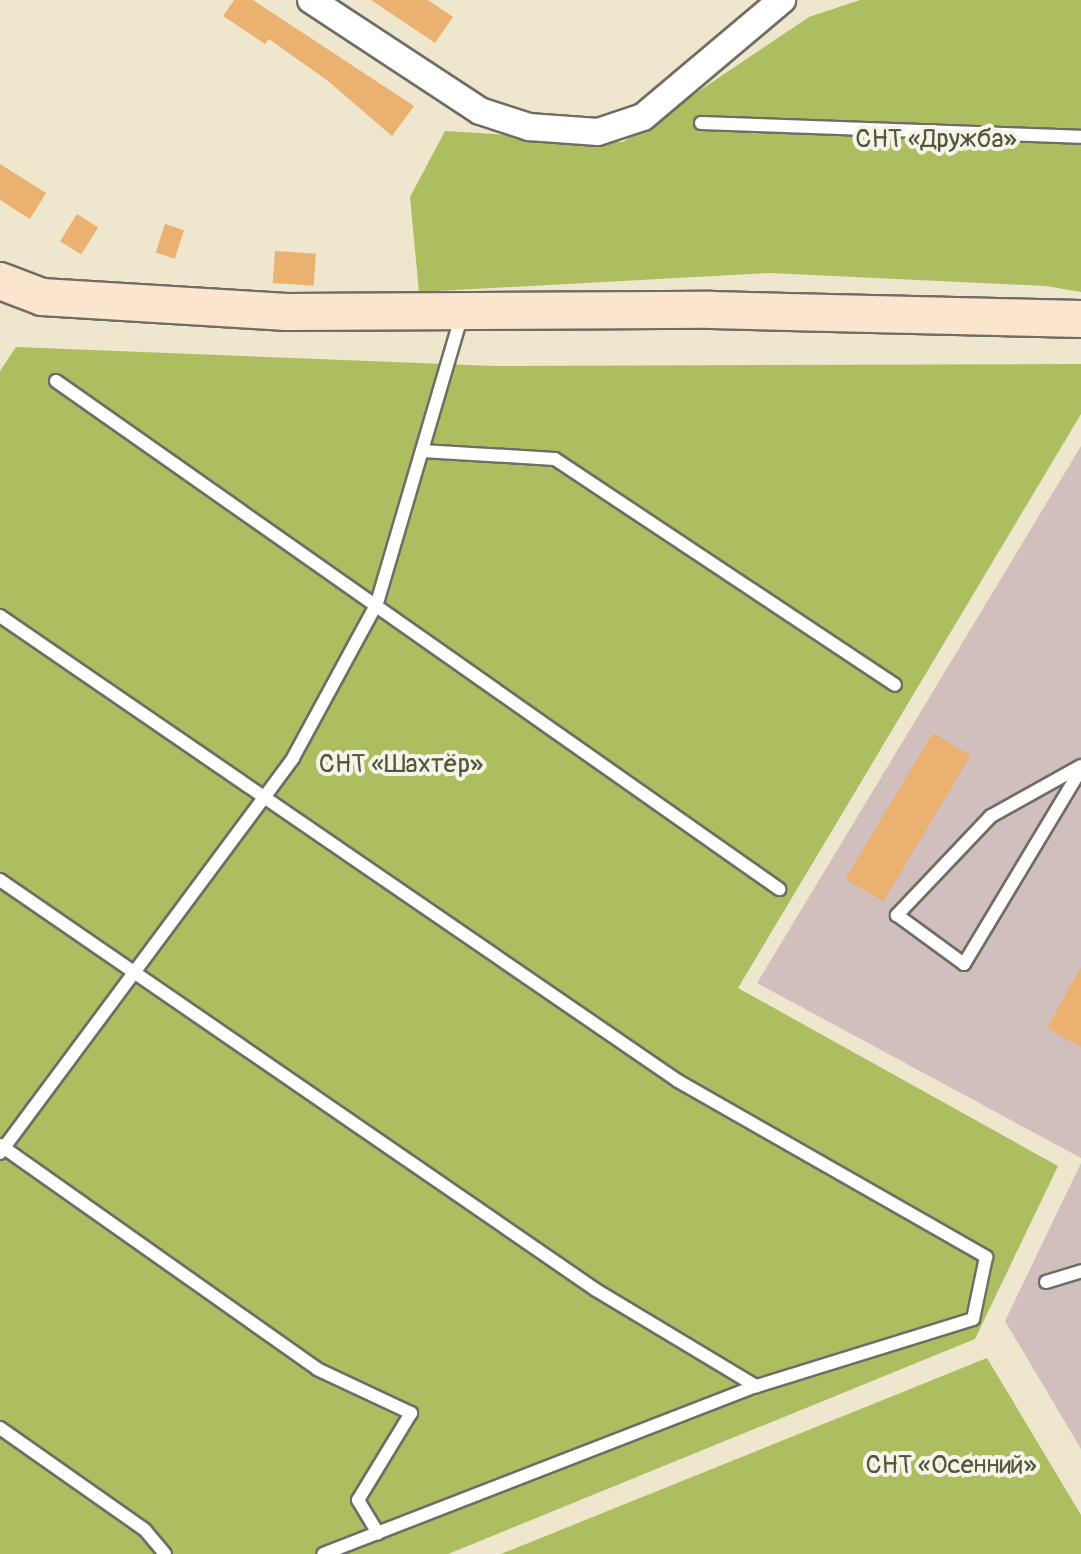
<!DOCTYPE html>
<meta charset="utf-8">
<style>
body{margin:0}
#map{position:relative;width:1081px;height:1554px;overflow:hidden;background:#eee7cd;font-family:Pangolin,sans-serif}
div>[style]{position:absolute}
.industrial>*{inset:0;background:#d1bfbd}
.green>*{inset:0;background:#adbe61}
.building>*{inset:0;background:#eab170;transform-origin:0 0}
.roads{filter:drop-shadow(2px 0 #6f6d64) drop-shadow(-2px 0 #6f6d64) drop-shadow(0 2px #6f6d64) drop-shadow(0 -2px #6f6d64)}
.lane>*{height:12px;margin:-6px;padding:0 6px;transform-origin:6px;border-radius:6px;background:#fff}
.street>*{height:26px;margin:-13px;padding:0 13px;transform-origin:13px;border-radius:13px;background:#fff}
.secondary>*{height:36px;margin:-18px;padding:0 18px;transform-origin:18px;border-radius:18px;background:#fbe5cf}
span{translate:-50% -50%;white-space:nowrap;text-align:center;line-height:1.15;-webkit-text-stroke:8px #f7f3e8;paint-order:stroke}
.park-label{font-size:26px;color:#52573b}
</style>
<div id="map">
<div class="industrial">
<div style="clip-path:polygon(1081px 446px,1081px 1158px,757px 983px)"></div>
<div style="clip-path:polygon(1081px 1163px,1081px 1449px,1005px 1321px)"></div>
</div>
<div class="green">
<div style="clip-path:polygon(860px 0,1081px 0,1081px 292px,1046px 286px,770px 273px,419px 292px,410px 197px,445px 131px,623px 142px,809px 17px)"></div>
<div style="clip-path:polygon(16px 347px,495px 366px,1081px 364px,1081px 414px,738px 988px,1058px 1166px,975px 1339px,448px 1554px,0 1554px,0 371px)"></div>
<div style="clip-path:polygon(987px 1358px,1081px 1515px,1081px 1554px,501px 1554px)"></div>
</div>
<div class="building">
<div style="clip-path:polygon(234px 0,253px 0,414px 106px,392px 136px,328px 81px,269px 39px,265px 44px,223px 16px)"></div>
<div style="clip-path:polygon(371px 0,428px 0,453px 17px,435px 43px)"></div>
<div style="clip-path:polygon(0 164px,46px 193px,30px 219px,0 200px)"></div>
<div style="left:77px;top:214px;width:25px;height:32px;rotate:32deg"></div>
<div style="left:165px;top:224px;width:20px;height:30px;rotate:18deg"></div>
<div style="left:275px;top:251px;width:41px;height:32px;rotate:4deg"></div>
<div style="left:933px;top:733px;width:44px;height:170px;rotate:31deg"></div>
<div style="clip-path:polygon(1081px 967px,1081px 1047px,1047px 1028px)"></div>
</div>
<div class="roads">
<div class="lane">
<div style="left:701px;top:123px;width:380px;rotate:2.1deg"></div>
<div style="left:56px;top:381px;width:884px;rotate:35.09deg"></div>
<div style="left:422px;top:451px;width:133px;rotate:3.4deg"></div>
<div style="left:555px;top:459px;width:408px;rotate:33.6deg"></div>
<div style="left:0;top:616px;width:822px;rotate:34.44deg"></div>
<div style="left:678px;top:1081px;width:355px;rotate:29.7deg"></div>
<div style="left:986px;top:1257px;width:63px;rotate:101.8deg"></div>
<div style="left:973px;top:1319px;width:227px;rotate:162.8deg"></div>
<div style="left:756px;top:1386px;width:464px;rotate:158.8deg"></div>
<div style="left:1081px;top:766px;width:103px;rotate:150.9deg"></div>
<div style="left:991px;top:816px;width:137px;rotate:133.5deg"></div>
<div style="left:897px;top:915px;width:83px;rotate:36.2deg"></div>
<div style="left:964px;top:964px;width:227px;rotate:-59deg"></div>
<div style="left:0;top:880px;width:723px;rotate:34.52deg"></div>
<div style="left:596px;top:1290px;width:187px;rotate:31deg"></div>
<div style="left:0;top:1145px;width:388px;rotate:35.2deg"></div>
<div style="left:317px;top:1369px;width:104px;rotate:25.1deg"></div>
<div style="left:411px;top:1413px;width:102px;rotate:121.3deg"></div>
<div style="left:358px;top:1500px;width:39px;rotate:59deg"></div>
<div style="left:0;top:1153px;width:492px;rotate:-53.4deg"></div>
<div style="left:293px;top:758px;width:176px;rotate:-61.5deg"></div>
<div style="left:377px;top:603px;width:300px;rotate:-73.6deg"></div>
<div style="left:1046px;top:1282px;width:37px;rotate:-17deg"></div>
<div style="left:0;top:1428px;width:177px;rotate:35.1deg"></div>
<div style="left:145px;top:1530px;width:31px;rotate:50deg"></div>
</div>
<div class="street">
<div style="left:311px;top:0;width:202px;rotate:33.3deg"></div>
<div style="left:480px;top:111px;width:52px;rotate:18.1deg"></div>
<div style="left:529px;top:127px;width:69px;rotate:4.1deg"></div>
<div style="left:598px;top:132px;width:47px;rotate:-18.4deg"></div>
<div style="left:643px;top:117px;width:182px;rotate:-40.1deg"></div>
</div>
<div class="secondary">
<div style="left:0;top:281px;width:45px;rotate:20.9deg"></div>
<div style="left:42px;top:297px;width:245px;rotate:3.5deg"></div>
<div style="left:287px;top:312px;width:424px;rotate:-0.3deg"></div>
<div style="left:711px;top:310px;width:370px;rotate:1.4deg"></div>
</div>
</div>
<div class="park-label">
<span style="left:936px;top:140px">СНТ «Дружба»</span>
<span style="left:401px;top:765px">СНТ «Шахтёр»</span>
<span style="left:951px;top:1466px">СНТ «Осенний»</span>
</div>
</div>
